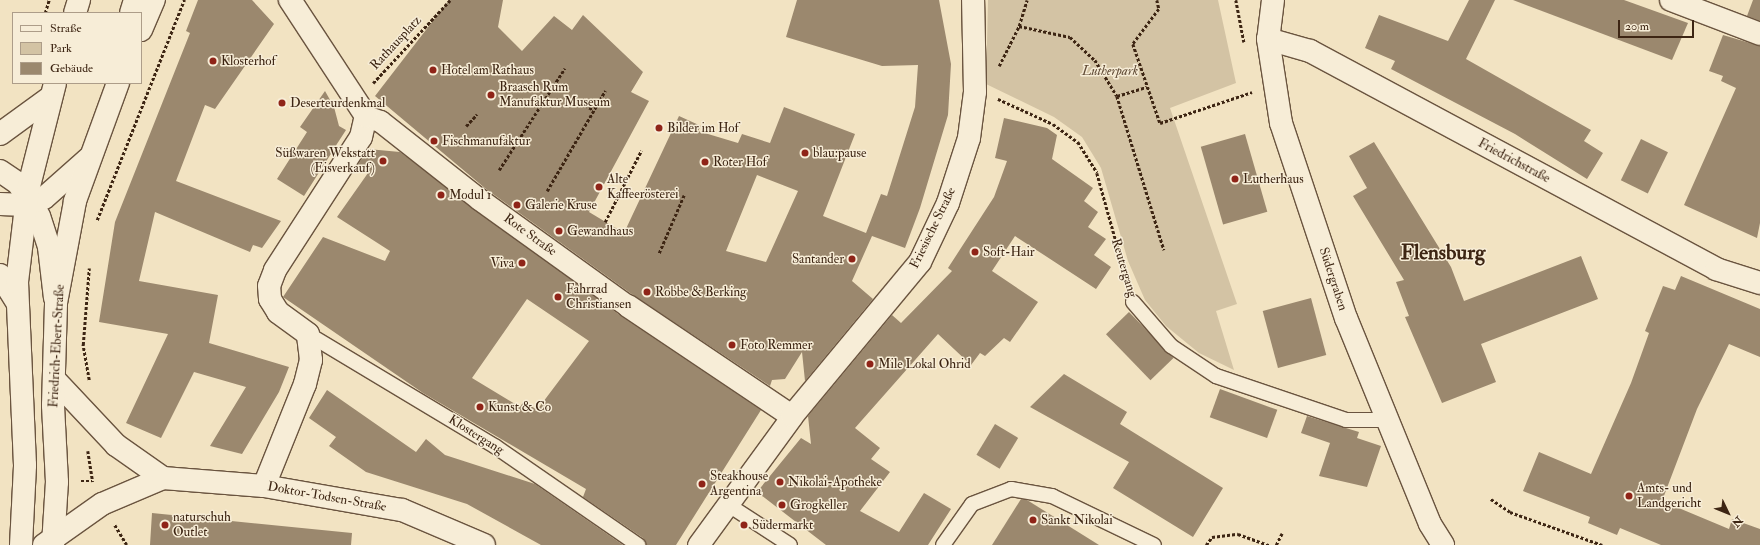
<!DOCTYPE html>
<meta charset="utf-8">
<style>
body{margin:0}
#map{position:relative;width:1760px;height:545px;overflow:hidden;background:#f2e3c2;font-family:"IM FELL Double Pica",serif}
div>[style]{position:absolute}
.green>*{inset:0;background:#d3c3a4}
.building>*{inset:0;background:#9b886e;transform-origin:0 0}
.path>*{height:2.5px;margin-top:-1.25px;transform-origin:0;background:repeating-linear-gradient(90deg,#3d2513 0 3px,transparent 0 5px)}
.roads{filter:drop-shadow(1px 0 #6a543f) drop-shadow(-1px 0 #6a543f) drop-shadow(0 1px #6a543f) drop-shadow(0 -1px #6a543f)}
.service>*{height:14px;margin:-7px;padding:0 7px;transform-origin:7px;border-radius:7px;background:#f7edd7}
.pedestrian>*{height:21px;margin:-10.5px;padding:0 10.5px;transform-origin:10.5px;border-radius:10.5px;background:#f7edd7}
.minor>*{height:22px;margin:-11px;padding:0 11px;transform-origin:11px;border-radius:11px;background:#f7edd7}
.tertiary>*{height:22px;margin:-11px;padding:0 11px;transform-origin:11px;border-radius:11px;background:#f7edd7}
.secondary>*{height:22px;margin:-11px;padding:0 11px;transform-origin:11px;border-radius:11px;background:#f7edd7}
.dots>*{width:11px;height:11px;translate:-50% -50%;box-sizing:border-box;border:2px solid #f7edd7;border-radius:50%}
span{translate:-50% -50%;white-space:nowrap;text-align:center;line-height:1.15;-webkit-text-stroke:3px #f7edd7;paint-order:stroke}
.street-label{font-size:13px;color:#3d2513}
.poi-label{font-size:13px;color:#3d2513}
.left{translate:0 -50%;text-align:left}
.right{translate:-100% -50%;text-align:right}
.park-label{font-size:13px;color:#624c37;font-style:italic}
.town-label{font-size:21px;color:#3d2513;font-weight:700}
.legend{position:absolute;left:12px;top:12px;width:130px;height:72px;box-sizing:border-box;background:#f7edd7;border:1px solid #ad9d89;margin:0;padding:5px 7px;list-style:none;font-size:12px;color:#3d2513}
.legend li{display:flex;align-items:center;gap:8px;height:20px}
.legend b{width:20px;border:1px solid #ad9d89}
.north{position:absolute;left:1708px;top:493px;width:40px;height:40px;-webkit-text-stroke:3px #f7edd7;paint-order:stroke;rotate:133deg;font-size:11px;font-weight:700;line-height:16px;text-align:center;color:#3d2513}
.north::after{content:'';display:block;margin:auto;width:14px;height:18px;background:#3d2513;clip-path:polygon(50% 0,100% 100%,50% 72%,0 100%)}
.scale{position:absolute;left:1618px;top:20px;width:76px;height:18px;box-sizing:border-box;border:2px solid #3d2513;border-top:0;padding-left:5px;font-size:12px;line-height:14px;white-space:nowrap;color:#3d2513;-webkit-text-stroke:3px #f7edd7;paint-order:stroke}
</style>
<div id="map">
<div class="green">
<div style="clip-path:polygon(988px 0,1218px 0,1236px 83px,1170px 108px,1237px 304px,1216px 311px,1234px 370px,1199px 353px,1166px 326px,1145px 300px,1128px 261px,1101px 168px,1082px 137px,1054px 117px,986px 84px)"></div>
</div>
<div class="building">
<div style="clip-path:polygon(198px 0,252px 0,274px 24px,215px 109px,205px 105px,176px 181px,281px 221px,262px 248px,253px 245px,250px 252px,155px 212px,139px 281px,218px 295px,209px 343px,289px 367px,279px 392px,242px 454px,210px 446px,246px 387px,194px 372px,161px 438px,126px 423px,168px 334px,99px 322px,115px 222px,190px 33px,186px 31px)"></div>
<div style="clip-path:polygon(evenodd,449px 0,503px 0,498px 27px,522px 51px,554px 16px,572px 30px,583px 15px,643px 72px,631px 92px,649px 101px,589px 212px,624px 233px,679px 116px,701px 126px,698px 131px,738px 143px,742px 134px,770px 143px,784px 107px,855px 134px,823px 216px,866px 233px,881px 194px,887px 196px,915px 107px,918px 65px,882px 66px,786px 37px,797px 0,939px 0,951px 64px,948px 115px,920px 208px,905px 248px,872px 236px,852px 281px,873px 299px,805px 381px,802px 352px,785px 379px,772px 380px,770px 386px,633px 295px,486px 189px,375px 96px,449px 0,757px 175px,798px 191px,766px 262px,726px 251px,757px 175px)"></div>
<div style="clip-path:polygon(1469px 0,1495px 0,1466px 59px,1591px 130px,1584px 141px,1603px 153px,1587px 179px,1515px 134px,1391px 69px,1395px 61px,1365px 48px,1379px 15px,1448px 41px)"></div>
<div style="clip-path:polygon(1513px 0,1624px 0,1688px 23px,1672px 60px)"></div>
<div style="clip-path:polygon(1753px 0,1760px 0,1760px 21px,1747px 16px)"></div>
<div style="clip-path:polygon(1723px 35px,1760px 46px,1760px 223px,1757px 238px,1684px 205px,1736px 88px,1721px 81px,1723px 76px,1709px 71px)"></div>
<div style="clip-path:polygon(325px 91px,334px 107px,339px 126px,346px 130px,335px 147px,340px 147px,337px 151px,334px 149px,304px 196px,277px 179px,307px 132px,300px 127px)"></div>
<div style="clip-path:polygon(1004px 118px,1047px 128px,1057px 135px,1052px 159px,1093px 188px,1084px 201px,1098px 212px,1088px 227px,1106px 239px,1094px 255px,1111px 267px,1096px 289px,1015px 236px,992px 271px,1038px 302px,1010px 342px,1004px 338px,985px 356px,980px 353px,971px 365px,938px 334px,855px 428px,880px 448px,871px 459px,890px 472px,860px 511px,899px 532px,924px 493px,951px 509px,928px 545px,826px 545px,757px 492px,801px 438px,811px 444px,808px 416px,892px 315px,901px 323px,952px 271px,948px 268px,994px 197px,1007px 161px,995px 158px)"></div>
<div style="left:1245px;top:134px;width:81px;height:46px;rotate:74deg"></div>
<div style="left:1641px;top:139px;width:30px;height:46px;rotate:26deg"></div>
<div style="clip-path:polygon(1374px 142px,1451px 267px,1464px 301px,1581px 256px,1598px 299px,1481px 344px,1496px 382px,1442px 403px,1405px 317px,1409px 316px,1396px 282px,1404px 280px,1353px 196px,1367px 188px,1349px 156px)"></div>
<div style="clip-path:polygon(evenodd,368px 149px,400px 152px,621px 316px,761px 410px,676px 545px,646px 545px,643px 538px,583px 497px,586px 489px,423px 393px,283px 297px,323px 237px,385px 261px,390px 251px,337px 217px,368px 173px,357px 166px,368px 149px,527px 299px,589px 341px,537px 410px,524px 401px,520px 407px,472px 378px,527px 299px)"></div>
<div style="clip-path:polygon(1681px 276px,1760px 309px,1760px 357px,1729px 344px,1697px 409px,1662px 501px,1729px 529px,1732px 519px,1760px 529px,1760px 545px,1661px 545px,1620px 528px,1617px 535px,1588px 523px,1590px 517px,1523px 491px,1539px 452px,1591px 474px,1631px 383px,1649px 333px,1645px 331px,1663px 286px,1675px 290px)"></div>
<div style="left:1311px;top:298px;width:59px;height:50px;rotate:75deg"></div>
<div style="left:1129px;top:312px;width:64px;height:32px;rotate:46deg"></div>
<div style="clip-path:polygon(1064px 374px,1127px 412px,1120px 424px,1223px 488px,1193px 537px,1113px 488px,1129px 462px,1030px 407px)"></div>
<div style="left:1220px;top:389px;width:61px;height:30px;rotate:20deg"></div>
<div style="clip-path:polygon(327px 390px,416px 452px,426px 439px,445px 455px,535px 484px,623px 545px,541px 545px,467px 504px,366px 472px,329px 446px,336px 437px,309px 418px)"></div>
<div style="clip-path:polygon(1307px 416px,1359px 432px,1357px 438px,1381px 446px,1367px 487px,1319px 476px,1330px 443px,1301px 433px)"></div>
<div style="left:995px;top:424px;width:27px;height:36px;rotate:31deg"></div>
<div style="clip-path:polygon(1021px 499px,1027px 500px,1099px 545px,992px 545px)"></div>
<div style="clip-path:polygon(152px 513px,352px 533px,351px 545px,150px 545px)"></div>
</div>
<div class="path">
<div style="left:1157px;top:0;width:9px;rotate:77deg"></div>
<div style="left:1159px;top:9px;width:44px;rotate:126.6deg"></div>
<div style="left:1133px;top:44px;width:83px;rotate:71.1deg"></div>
<div style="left:1160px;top:123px;width:97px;rotate:-18.6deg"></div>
<div style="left:1236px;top:0;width:43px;rotate:79.2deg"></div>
<div style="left:45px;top:13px;width:14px;rotate:-73deg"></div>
<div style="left:1019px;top:26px;width:52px;rotate:12.2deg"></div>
<div style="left:1070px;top:37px;width:34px;rotate:43deg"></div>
<div style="left:1095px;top:60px;width:42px;rotate:58.6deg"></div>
<div style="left:1117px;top:96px;width:161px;rotate:73deg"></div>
<div style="left:999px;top:66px;width:45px;rotate:-63.4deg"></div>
<div style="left:1019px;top:26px;width:27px;rotate:-73deg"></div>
<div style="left:373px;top:83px;width:113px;rotate:-47.1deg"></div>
<div style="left:1117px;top:96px;width:31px;rotate:-17deg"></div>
<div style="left:998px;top:99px;width:60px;rotate:24.4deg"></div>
<div style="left:1053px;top:124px;width:31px;rotate:36deg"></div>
<div style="left:1078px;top:142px;width:36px;rotate:58deg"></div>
<div style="left:1097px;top:173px;width:115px;rotate:74.4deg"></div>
<div style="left:585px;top:105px;width:10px;rotate:29deg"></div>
<div style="left:466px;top:126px;width:16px;rotate:-47deg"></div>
<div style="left:499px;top:170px;width:121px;rotate:-57.1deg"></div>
<div style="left:547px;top:191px;width:116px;rotate:-59.9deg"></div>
<div style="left:97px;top:220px;width:237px;rotate:-68.4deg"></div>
<div style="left:605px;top:222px;width:80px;rotate:-63.1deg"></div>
<div style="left:659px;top:253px;width:63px;rotate:-66.7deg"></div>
<div style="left:89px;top:380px;width:36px;rotate:-100deg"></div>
<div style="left:83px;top:345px;width:77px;rotate:-85.5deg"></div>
<div style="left:88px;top:451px;width:31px;rotate:81deg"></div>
<div style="left:81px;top:481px;width:11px"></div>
<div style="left:1491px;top:499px;width:23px;rotate:34deg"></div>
<div style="left:1510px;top:512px;width:98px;rotate:19.7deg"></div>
<div style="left:115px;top:525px;width:23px;rotate:59deg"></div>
<div style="left:1206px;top:545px;width:10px;rotate:-53deg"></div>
<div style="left:1212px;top:537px;width:26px;rotate:-7deg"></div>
<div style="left:1238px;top:534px;width:33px;rotate:20deg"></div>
<div style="left:1276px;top:545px;width:13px;rotate:-63deg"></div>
</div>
<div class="roads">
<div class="service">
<div style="left:1133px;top:302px;width:58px;rotate:49.2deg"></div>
<div style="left:1171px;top:346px;width:54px;rotate:33.7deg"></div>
<div style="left:1216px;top:376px;width:137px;rotate:18.7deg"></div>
<div style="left:1346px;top:420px;width:39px"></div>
<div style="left:308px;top:334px;width:219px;rotate:31deg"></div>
<div style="left:496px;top:447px;width:173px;rotate:34.6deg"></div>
<div style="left:727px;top:504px;width:75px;rotate:33.1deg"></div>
<div style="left:943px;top:545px;width:50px;rotate:-54.7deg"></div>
<div style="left:972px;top:504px;width:42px;rotate:-21deg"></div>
<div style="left:1011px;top:489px;width:42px;rotate:9.7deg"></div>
<div style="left:1052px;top:496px;width:113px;rotate:25.7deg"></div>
</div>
<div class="pedestrian">
<div style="left:366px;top:116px;width:15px;rotate:20deg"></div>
<div style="left:380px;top:121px;width:126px;rotate:38.2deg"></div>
<div style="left:479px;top:199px;width:183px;rotate:35.7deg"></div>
<div style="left:698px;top:545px;width:160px;rotate:-53.9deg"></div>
</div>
<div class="minor">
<div style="left:1273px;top:0;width:39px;rotate:97deg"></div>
<div style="left:1268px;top:39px;width:85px;rotate:81.2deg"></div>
<div style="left:1281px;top:123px;width:206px;rotate:71.6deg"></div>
<div style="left:1346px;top:318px;width:222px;rotate:67.8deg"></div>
<div style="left:1430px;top:524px;width:25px;rotate:58deg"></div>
<div style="left:1671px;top:0;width:95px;rotate:20.9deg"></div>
<div style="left:1268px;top:39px;width:44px;rotate:15.9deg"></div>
<div style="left:1310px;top:51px;width:461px;rotate:28.2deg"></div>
<div style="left:1716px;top:269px;width:46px;rotate:17.7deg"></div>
<div style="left:628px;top:306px;width:197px;rotate:33.9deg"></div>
<div style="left:792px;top:416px;width:200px;rotate:-50.3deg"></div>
<div style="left:920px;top:262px;width:65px;rotate:-64.6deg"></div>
<div style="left:948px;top:203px;width:68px;rotate:-72.1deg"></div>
<div style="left:969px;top:138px;width:46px;rotate:-82.6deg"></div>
<div style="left:975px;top:92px;width:92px;rotate:-91.2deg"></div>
<div style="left:54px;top:379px;width:91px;rotate:46.8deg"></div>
<div style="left:116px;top:445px;width:57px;rotate:35.1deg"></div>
<div style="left:264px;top:486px;width:110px;rotate:-68.1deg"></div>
<div style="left:305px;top:384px;width:25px;rotate:-76deg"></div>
<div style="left:311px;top:360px;width:26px;rotate:-97deg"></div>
<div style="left:308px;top:334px;width:37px;rotate:-144deg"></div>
<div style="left:278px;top:312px;width:15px;rotate:-122deg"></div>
<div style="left:270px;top:299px;width:13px;rotate:-94deg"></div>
<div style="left:269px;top:286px;width:17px;rotate:-69deg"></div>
<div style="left:275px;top:270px;width:158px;rotate:-57.1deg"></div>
<div style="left:361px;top:137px;width:22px;rotate:-77deg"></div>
<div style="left:366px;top:116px;width:139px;rotate:-123.2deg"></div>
<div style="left:44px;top:545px;width:71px;rotate:-35.3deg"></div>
<div style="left:102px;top:504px;width:66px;rotate:-23.1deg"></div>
<div style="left:163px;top:478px;width:101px;rotate:4.5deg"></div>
<div style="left:264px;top:486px;width:140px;rotate:9.9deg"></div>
<div style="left:402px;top:510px;width:89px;rotate:23.1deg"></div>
</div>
<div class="tertiary">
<div style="left:0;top:134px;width:63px;rotate:-36deg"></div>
<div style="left:0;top:171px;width:22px;rotate:34deg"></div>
<div style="left:18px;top:183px;width:39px;rotate:58deg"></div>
<div style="left:39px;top:216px;width:33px;rotate:72deg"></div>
<div style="left:49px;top:247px;width:51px;rotate:83.3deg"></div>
<div style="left:0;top:204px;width:26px;rotate:2deg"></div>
<div style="left:26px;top:205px;width:19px;rotate:-21deg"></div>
<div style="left:44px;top:198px;width:60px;rotate:-41.6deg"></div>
<div style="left:0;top:275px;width:32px;rotate:58deg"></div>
</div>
<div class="secondary">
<div style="left:75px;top:13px;width:14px;rotate:-73deg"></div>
<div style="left:131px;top:13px;width:14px;rotate:-73deg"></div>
<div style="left:141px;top:30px;width:33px;rotate:-67deg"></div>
<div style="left:21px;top:545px;width:80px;rotate:-87.1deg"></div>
<div style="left:25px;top:465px;width:183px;rotate:-92.5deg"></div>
<div style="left:17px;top:282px;width:93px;rotate:-83.2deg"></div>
<div style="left:28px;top:190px;width:110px;rotate:-75.8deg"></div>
<div style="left:53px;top:545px;width:63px;rotate:-86.4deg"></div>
<div style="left:57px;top:482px;width:77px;rotate:-93deg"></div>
<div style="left:53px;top:405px;width:102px;rotate:-88.3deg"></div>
<div style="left:56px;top:303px;width:104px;rotate:-79.4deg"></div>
<div style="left:75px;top:201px;width:126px;rotate:-70deg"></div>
</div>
</div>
<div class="dots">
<div style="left:213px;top:61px;background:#8f2418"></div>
<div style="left:433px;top:70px;background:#8f2418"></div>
<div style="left:491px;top:95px;background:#8f2418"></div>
<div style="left:282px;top:103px;background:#8f2418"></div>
<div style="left:659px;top:128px;background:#8f2418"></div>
<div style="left:434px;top:141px;background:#8f2418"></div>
<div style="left:805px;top:153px;background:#8f2418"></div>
<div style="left:383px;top:161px;background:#8f2418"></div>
<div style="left:705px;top:162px;background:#8f2418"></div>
<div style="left:1235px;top:179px;background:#8f2418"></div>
<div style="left:599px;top:187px;background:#8f2418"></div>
<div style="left:441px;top:195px;background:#8f2418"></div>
<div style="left:517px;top:205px;background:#8f2418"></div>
<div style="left:559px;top:231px;background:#8f2418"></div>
<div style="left:975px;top:252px;background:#8f2418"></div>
<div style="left:852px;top:259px;background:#8f2418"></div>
<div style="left:522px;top:263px;background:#8f2418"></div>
<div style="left:647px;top:292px;background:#8f2418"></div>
<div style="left:558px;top:297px;background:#8f2418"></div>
<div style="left:732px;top:345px;background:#8f2418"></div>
<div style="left:870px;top:364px;background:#8f2418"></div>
<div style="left:480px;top:407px;background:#8f2418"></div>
<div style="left:780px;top:482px;background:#8f2418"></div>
<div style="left:702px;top:484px;background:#8f2418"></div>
<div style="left:1629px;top:496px;background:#8f2418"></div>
<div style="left:782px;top:505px;background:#8f2418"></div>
<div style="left:1033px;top:520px;background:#8f2418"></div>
<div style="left:165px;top:525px;background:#8f2418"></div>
<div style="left:744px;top:525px;background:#8f2418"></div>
</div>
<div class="street-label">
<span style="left:396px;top:43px;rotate:-47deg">Rathausplatz</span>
<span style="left:1514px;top:161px;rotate:28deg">Friedrichstraße</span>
<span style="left:933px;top:228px;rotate:-64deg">Friesische Straße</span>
<span style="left:530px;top:235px;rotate:36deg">Rote Straße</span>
<span style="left:1124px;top:268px;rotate:73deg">Reutergang</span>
<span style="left:1333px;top:279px;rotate:72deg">Südergraben</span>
<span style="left:57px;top:346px;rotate:-87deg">Friedrich-Ebert-Straße</span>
<span style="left:476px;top:435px;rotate:32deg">Klostergang</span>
<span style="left:327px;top:497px;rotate:10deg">Doktor-Todsen-Straße</span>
</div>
<div class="poi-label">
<span class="left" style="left:221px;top:61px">Klosterhof</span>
<span class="left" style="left:441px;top:70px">Hotel am Rathaus</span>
<span class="left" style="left:499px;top:95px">Braasch Rum<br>Manufaktur Museum</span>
<span class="left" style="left:290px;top:103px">Deserteurdenkmal</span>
<span class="left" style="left:667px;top:128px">Bilder im Hof</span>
<span class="left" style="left:442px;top:141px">Fischmanufaktur</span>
<span class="left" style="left:813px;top:153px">blau:pause</span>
<span class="right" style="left:375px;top:161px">Süßwaren Wekstatt<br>(Eisverkauf)</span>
<span class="left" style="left:713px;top:162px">Roter Hof</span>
<span class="left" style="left:1243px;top:179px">Lutherhaus</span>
<span class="left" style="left:607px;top:187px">Alte<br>Kaffeerösterei</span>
<span class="left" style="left:449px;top:195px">Modul 1</span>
<span class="left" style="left:525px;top:205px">Galerie Kruse</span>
<span class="left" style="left:567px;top:231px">Gewandhaus</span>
<span class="left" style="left:983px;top:252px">Soft-Hair</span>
<span class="right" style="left:844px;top:259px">Santander</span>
<span class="right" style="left:514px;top:263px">Viva</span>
<span class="left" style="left:566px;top:297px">Fahrrad<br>Christiansen</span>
<span class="left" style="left:655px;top:292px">Robbe &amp; Berking</span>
<span class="left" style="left:740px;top:345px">Foto Remmer</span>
<span class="left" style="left:878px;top:364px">Mile Lokal Ohrid</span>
<span class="left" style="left:488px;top:407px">Kunst &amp; Co</span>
<span class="left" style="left:710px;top:484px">Steakhouse<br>Argentina</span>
<span class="left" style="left:788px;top:482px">Nikolai-Apotheke</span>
<span class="left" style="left:1637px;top:496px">Amts- und<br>Landgericht</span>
<span class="left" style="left:790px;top:505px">Grogkeller</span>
<span class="left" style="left:173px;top:525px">naturschuh<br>Outlet</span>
<span class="left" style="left:1041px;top:520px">Sankt Nikolai</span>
<span class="left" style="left:752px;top:525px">Südermarkt</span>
</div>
<div class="park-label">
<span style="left:1110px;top:71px">Lutherpark</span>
</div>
<div class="town-label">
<span style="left:1443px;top:253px">Flensburg</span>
</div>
<ul class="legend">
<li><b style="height:5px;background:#f7edd7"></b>Straße</li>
<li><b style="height:11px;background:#d3c3a4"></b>Park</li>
<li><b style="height:11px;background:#9b886e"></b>Gebäude</li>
</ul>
<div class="north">N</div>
<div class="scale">20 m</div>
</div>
